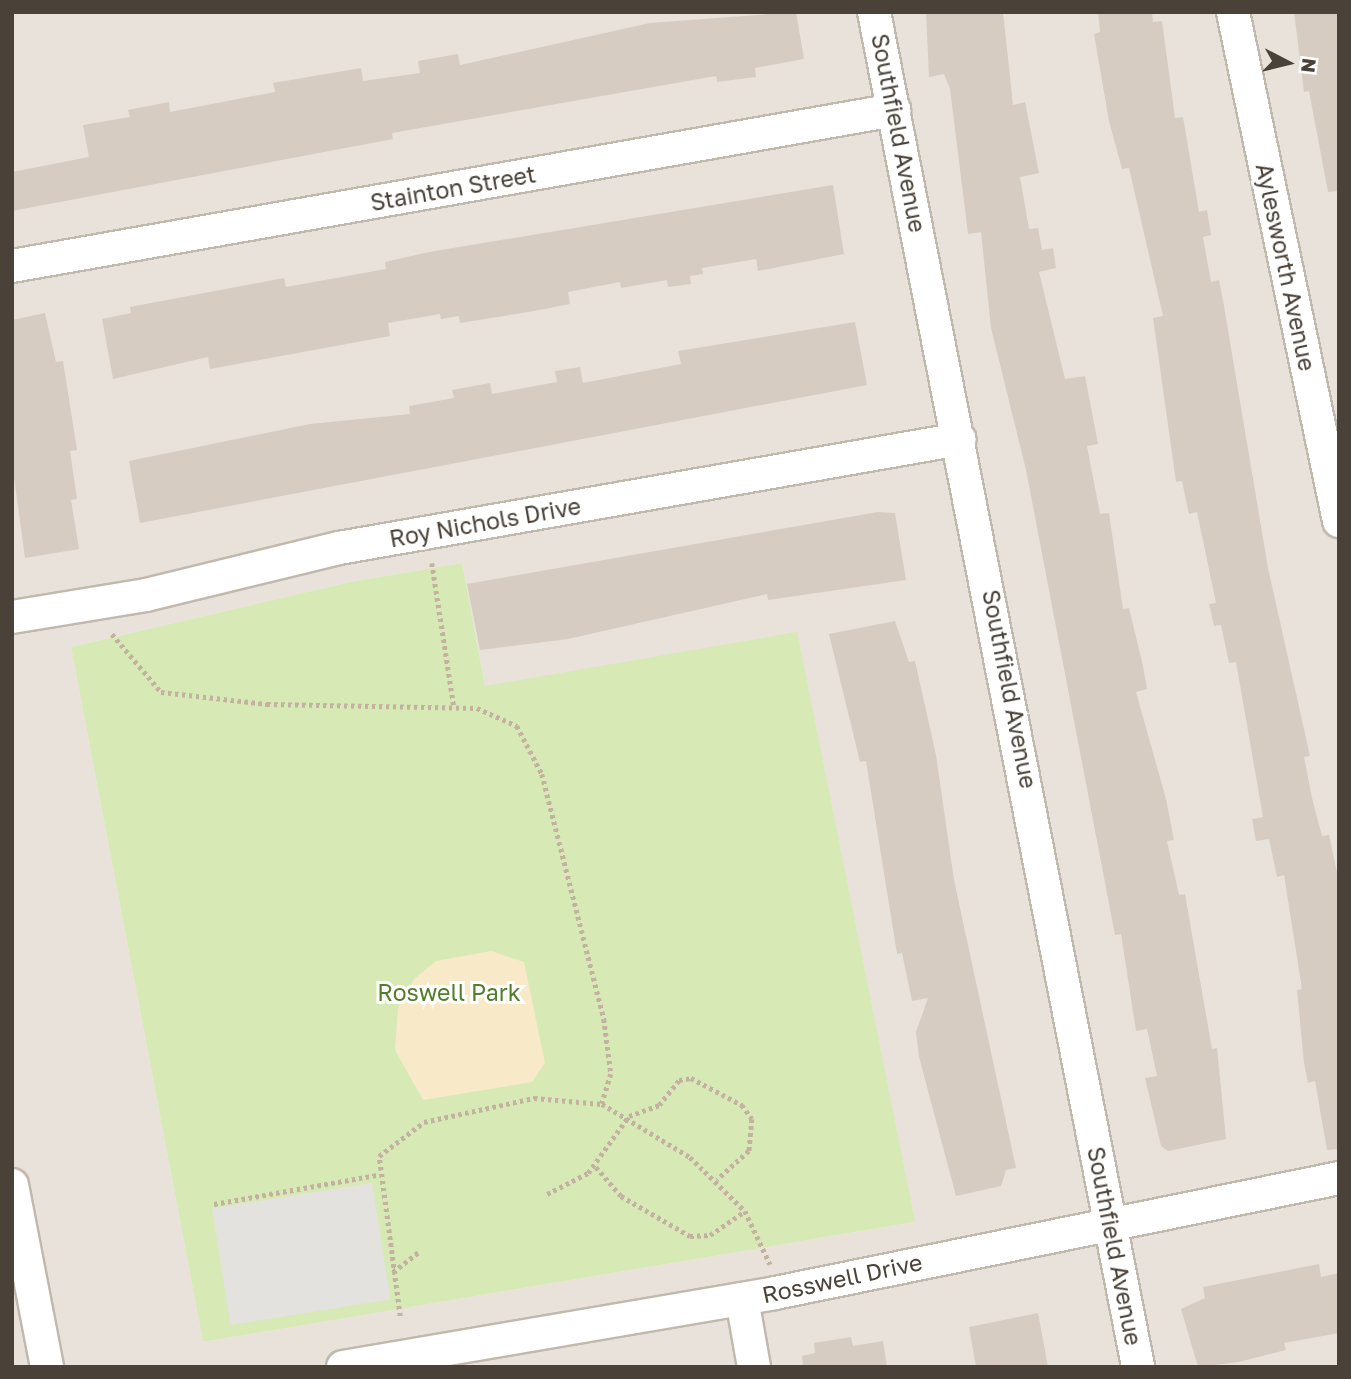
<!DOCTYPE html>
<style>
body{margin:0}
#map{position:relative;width:1351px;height:1379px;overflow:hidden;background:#f5f1eb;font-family:"Golos Text",sans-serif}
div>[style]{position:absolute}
.residential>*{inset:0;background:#e9e2da}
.green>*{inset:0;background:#d7e9b5}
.sand>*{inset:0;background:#f8e9c9}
.parking>*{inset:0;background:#e4e2df;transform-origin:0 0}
.building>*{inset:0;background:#d7ccc1}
.path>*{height:4.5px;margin-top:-2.25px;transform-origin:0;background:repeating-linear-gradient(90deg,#c3b29f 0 3.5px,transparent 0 7px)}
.roads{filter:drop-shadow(2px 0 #c1b8ae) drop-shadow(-2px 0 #c1b8ae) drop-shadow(0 2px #c1b8ae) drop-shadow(0 -2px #c1b8ae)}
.minor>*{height:32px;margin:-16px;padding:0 16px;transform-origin:16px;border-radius:16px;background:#fff}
span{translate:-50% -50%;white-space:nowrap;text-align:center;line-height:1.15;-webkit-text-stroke:6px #fff;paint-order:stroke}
.street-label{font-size:23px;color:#4a4139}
.park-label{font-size:23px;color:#537c2b}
.frame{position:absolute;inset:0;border:14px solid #4a4139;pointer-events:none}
.north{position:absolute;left:1253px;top:28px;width:70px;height:70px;-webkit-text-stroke:5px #fff;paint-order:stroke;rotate:97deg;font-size:19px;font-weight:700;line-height:28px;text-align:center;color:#4a4139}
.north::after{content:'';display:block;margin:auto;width:24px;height:32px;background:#4a4139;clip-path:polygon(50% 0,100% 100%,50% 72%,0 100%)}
</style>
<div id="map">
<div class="residential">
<div style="clip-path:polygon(evenodd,12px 12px,1339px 12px,1339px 1367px,12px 1367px,12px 12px,462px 563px,485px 686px,498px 689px,915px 1222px,203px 1342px,71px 647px,350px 582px,462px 563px)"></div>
</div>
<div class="green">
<div style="clip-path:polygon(462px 563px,485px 686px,797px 632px,915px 1222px,203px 1342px,71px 647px,350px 582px)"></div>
</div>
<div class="sand">
<div style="clip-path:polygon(491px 951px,524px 962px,545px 1063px,532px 1082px,423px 1100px,395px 1050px,398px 1008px,414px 979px,436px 961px)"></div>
</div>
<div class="parking">
<div style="left:372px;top:1183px;width:118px;height:162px;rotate:81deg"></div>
</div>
<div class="building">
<div style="clip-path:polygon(796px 12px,804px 59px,755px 68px,756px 77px,717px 82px,716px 76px,392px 133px,393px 139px,12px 211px,12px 172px,89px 157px,83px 125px,130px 117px,128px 110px,169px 102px,170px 112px,275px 92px,273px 83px,361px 68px,363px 81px,420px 73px,418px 61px,458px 54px,460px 65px,650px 23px)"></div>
<div style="clip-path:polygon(926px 12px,1003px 12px,1013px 105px,1025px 102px,1039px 173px,1020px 177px,1029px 229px,1038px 228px,1042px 250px,1053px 248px,1056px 268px,1039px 272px,1065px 379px,1085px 376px,1098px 444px,1087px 446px,1100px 514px,1109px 513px,1123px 609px,1129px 608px,1143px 666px,1147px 689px,1136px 692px,1166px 799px,1174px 840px,1167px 841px,1179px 895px,1185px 894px,1212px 1049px,1217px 1048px,1226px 1139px,1168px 1151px,1161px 1146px,1145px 1078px,1157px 1076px,1147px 1029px,1136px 1031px,1121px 934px,1115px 935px,1026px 470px,991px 328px,981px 232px,968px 234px,950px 89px,944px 74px,929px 77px)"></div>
<div style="clip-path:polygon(1098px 12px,1152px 12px,1153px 22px,1162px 21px,1175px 118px,1183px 117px,1199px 212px,1207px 210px,1211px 235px,1203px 237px,1211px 282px,1219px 280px,1224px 306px,1268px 568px,1310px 756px,1304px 757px,1312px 798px,1322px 836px,1329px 835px,1339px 882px,1339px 1149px,1327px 1150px,1315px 1081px,1308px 1083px,1304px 1063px,1297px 990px,1302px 989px,1284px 875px,1277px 877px,1269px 839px,1256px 841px,1252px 819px,1263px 817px,1236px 662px,1229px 663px,1221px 625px,1214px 626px,1209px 604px,1216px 603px,1197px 512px,1189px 514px,1182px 481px,1176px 482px,1153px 318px,1163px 316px,1129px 168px,1122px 169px,1109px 121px,1094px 34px,1100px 32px)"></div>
<div style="clip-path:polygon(1294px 12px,1339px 12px,1339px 191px,1328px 192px,1309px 91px,1304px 92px)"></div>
<div style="clip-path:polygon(833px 185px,844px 254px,758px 271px,756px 259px,702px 268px,703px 274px,690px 276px,691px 284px,668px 287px,667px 280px,621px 288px,620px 282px,568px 292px,570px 304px,534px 311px,460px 323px,459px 316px,441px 319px,440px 314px,388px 323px,390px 336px,210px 369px,208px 357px,113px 379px,102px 319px,131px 313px,130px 307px,284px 278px,286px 287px,386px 269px,385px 262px,429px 252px)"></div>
<div style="clip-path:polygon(45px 313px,56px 362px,63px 361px,77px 450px,70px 451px,77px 499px,71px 500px,79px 549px,25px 558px,13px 470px,12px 320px)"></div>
<div style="clip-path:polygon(855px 322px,867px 385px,140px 523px,129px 461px,310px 424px,410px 414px,409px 406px,454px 398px,452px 390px,490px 383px,492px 394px,557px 382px,555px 371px,580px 367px,583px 383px,681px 364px,678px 351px)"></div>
<div style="clip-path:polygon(878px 512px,895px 513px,906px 580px,768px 600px,767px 594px,568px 639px,480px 650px,467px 584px)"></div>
<div style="clip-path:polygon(895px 621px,909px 662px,915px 661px,936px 755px,954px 880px,1016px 1168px,1006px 1170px,1001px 1186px,956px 1196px,919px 1057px,916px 1032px,928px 998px,912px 1001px,902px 953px,897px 954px,866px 761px,860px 762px,829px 634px)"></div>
<div style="clip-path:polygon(1319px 1264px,1321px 1277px,1339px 1273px,1339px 1333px,1284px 1343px,1286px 1350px,1239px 1362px,1198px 1367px,1181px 1309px,1205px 1298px,1203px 1287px)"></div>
<div style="clip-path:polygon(1038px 1313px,1048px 1367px,976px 1367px,969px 1327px)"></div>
<div style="clip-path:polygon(851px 1337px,853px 1346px,883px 1341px,887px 1367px,803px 1367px,802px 1356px,815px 1353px,814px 1343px)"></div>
</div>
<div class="path">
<div style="left:432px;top:563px;width:145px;rotate:81.3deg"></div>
<div style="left:112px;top:634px;width:76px;rotate:49.8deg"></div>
<div style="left:161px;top:692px;width:107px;rotate:6.5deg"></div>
<div style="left:267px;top:704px;width:210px;rotate:1.1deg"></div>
<div style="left:477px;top:708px;width:44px;rotate:24.2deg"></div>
<div style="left:517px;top:726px;width:54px;rotate:62.5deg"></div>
<div style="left:542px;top:774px;width:253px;rotate:75.8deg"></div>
<div style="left:604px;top:1019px;width:55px;rotate:82.7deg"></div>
<div style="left:611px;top:1074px;width:31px;rotate:107deg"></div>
<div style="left:596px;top:1167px;width:38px;rotate:49deg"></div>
<div style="left:621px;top:1196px;width:80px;rotate:30.1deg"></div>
<div style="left:690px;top:1236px;width:20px;rotate:-3deg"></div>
<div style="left:710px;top:1235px;width:42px;rotate:-34.4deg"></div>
<div style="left:547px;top:1194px;width:46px;rotate:-27.1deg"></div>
<div style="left:588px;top:1173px;width:70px;rotate:-54.3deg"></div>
<div style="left:629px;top:1116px;width:32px;rotate:-20deg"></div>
<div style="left:659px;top:1105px;width:32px;rotate:-51deg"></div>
<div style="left:679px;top:1080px;width:12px;rotate:-9deg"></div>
<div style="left:691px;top:1078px;width:58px;rotate:27.9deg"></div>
<div style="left:742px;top:1105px;width:17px;rotate:54deg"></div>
<div style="left:752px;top:1119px;width:32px;rotate:95deg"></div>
<div style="left:749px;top:1151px;width:43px;rotate:137.8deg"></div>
<div style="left:214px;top:1204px;width:166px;rotate:-10.1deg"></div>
<div style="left:393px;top:1272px;width:34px;rotate:-38deg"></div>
<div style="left:400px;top:1316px;width:161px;rotate:-97.5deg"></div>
<div style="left:379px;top:1156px;width:56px;rotate:-37.1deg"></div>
<div style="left:424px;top:1122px;width:113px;rotate:-12.3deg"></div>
<div style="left:534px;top:1098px;width:68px;rotate:5deg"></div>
<div style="left:602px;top:1104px;width:103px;rotate:31.1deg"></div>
<div style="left:690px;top:1157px;width:77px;rotate:44.5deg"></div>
<div style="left:745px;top:1211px;width:59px;rotate:64.7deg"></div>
</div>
<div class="roads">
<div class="minor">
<div style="left:874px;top:12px;width:1380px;rotate:78.97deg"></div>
<div style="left:1233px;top:12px;width:520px;rotate:78.24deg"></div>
<div style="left:12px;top:266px;width:896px;rotate:-10.03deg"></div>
<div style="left:12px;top:617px;width:136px;rotate:-9.3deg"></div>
<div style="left:146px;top:595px;width:199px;rotate:-13.7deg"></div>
<div style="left:339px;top:548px;width:630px;rotate:-9.96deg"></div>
<div style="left:12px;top:1185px;width:185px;rotate:79.1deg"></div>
<div style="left:742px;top:1299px;width:69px;rotate:80deg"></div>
<div style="left:343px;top:1367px;width:438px;rotate:-9.7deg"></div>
<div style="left:775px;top:1293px;width:576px;rotate:-11.52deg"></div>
</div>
</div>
<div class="street-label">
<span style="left:899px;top:133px;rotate:79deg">Southfield Avenue</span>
<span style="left:453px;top:188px;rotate:-10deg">Stainton Street</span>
<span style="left:1286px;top:267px;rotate:78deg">Aylesworth Avenue</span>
<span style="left:485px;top:522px;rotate:-10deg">Roy Nichols Drive</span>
<span style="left:1010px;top:689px;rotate:79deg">Southfield Avenue</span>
<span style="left:1115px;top:1246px;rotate:79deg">Southfield Avenue</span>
<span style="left:842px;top:1278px;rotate:-12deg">Rosswell Drive</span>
</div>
<div class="park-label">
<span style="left:449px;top:992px">Roswell Park</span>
</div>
<div class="frame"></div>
<div class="north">N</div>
</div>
